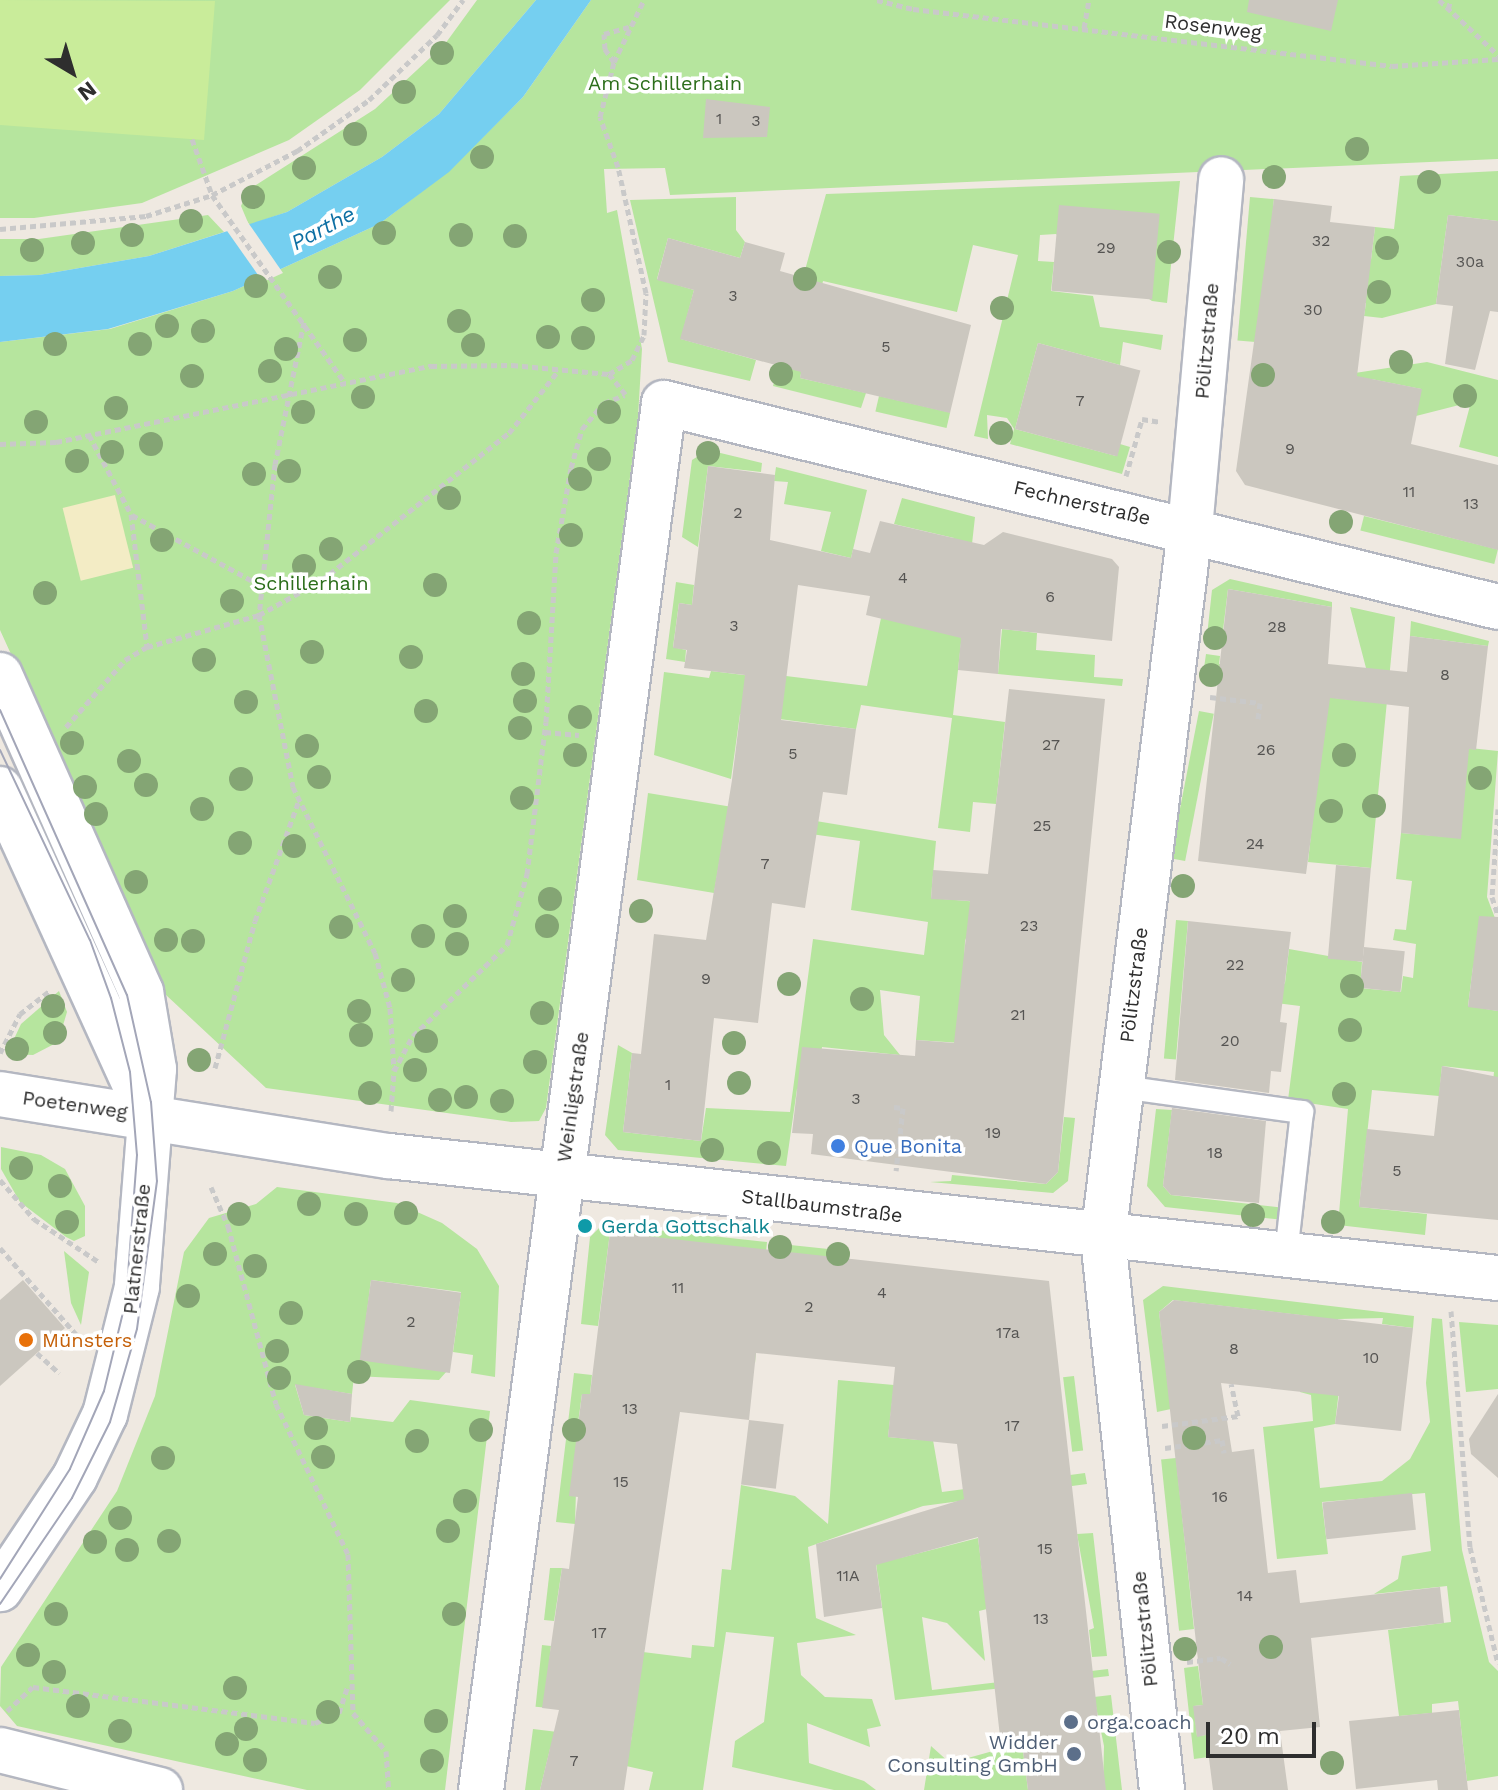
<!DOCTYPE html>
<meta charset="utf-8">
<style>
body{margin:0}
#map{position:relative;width:1498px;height:1790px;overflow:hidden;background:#efe9e1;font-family:"Work Sans",sans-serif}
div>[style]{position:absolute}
.green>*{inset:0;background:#b6e59e;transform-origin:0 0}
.sand>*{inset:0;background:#f3ecc5;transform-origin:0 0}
.pitch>*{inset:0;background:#c9ec9a}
.water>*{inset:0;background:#75cff0}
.pier>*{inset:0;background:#efe9e1}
.building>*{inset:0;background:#cbc7bf;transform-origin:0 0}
.path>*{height:5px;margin-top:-2.5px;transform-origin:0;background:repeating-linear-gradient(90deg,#c9c9c9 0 6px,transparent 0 10px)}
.roads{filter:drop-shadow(2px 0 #b4b7c1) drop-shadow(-2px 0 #b4b7c1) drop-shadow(0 2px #b4b7c1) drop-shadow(0 -2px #b4b7c1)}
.service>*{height:22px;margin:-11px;padding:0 11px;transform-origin:11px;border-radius:11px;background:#fff}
.minor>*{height:44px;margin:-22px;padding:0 22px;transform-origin:22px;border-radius:22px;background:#fff}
.secondary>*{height:44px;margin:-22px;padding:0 22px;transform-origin:22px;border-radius:22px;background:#fff}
.tram>*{height:2px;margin:-1px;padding:0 1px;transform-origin:1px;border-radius:1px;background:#a3a6b8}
.trees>*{width:24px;height:24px;margin:-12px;border-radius:50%;background:#84a574}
.dots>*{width:22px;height:22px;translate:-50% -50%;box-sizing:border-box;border:4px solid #fff;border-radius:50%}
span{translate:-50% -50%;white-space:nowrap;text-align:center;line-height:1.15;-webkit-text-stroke:7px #fff;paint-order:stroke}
.number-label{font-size:16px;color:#555452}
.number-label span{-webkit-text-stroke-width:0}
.street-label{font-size:20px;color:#2e2e2e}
.park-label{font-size:20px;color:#2c6e1b}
.shop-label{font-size:20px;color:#366cbe}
.left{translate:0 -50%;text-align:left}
.culture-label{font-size:20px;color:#0d838f}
.food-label{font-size:20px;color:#c56008}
.service-label{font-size:20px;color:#4e5e75}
.right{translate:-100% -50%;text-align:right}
.water-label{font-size:22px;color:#0d6fa3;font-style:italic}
.north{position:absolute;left:32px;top:32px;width:80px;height:80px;-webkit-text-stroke:6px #fff;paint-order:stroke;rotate:142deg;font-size:22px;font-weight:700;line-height:32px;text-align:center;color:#2e2e2e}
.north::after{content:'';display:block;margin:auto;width:28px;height:36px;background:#2e2e2e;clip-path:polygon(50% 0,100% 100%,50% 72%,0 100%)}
.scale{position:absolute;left:1206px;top:1722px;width:110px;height:36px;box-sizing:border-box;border:4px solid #2e2e2e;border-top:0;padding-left:10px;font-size:24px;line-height:28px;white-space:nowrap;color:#2e2e2e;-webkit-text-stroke:6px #fff;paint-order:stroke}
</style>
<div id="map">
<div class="green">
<div style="clip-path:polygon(0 0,450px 0,360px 90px,289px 140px,142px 203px,34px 218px,0 218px)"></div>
<div style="clip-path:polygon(477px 0,536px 0,439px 114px,382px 157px,287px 212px,249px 225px,241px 206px,248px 190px,375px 109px,445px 44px)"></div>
<div style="clip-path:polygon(591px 0,1498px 0,1498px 159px,670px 195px,665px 168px,604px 169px,607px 213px,617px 210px,642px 349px,638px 417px,546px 1108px,539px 1121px,511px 1122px,266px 1088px,166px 995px,0 630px,0 342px,110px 329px,233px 291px,379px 224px,449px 171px,523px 97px)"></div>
<div style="clip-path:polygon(1498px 171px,1498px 221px,1448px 215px,1436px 304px,1382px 318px,1364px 316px,1366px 303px,1332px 299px,1371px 260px,1375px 227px,1394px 229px,1400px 176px)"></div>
<div style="clip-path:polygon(1180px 181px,1167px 303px,1152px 301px,1056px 234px,1040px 235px,1038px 261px,1054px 262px,1051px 291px,1093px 296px,1100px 327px,1163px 335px,1161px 350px,1123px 342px,1120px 365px,1038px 343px,1015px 429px,1116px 456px,1120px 444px,1130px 447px,1122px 474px,1010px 444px,1014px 429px,1007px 418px,987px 415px,988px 439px,974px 436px,1018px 255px,973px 245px,957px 312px,823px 281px,800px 378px,866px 393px,861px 408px,773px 386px,826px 194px)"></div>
<div style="clip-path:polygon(736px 197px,736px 230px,745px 242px,740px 258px,668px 238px,657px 279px,694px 290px,681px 339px,756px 360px,750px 381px,668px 362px,630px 200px)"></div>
<div style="left:1250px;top:197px;width:24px;height:144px;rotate:5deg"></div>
<div style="clip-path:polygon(208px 215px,224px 232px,149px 256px,39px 275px,0 276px,0 239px,39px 239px)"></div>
<div style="clip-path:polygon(1427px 362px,1498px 380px,1498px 457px,1459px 447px,1471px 402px,1416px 416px,1421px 389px,1371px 379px,1351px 493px,1322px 378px)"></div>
<div style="left:879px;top:396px;width:73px;height:16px;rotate:13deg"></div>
<div style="clip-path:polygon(708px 450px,762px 463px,761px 472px,708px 466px,698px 547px,682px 537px,692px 460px)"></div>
<div style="clip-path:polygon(776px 467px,867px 490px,851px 558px,821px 551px,831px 512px,784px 504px,788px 482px,774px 481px)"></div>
<div style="clip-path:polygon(902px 498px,975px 517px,953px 715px,1005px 722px,996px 804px,973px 802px,970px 832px,938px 828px,952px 718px,861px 705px,856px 729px,740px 714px,731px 779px,654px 755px,664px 672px,709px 678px,711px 671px,785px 680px,786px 676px,867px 686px,881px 618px,954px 538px,894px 524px)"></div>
<div style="left:1364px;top:516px;width:138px;height:15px;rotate:14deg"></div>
<div style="clip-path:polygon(1230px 579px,1332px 602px,1332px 607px,1228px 589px,1221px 647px,1206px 645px,1212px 590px)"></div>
<div style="clip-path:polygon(676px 582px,694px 585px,692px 605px,679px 603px,673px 647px,686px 650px,685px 662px,666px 659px)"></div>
<div style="clip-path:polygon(1350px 607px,1395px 617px,1371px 868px,1308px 862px,1326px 697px,1362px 701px,1366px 668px)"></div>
<div style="clip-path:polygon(1411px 621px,1489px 641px,1488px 646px,1410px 636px)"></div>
<div style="clip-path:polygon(1002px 629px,1037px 633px,1036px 650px,1095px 655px,1094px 677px,1123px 679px,1122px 686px,998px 674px)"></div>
<div style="clip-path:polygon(1206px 654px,1220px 656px,1219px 664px,1326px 676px,1324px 697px,1202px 682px)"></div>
<div style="left:1199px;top:711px;width:15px;height:150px;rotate:11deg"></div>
<div style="clip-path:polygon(1442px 745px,1498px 751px,1487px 897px,1498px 926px,1498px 969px,1473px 967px,1468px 1006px,1498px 1011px,1498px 1130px,1488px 1129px,1494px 1072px,1442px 1066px,1439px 1096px,1372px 1090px,1359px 1207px,1427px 1214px,1425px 1235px,1338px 1225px,1348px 1109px,1288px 1100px,1300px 1006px,1267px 1002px,1285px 983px,1289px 949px,1362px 962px,1360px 988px,1401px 992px,1403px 976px,1413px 978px,1416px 944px,1393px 940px,1395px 929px,1406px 930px,1412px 881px,1396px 879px,1401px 833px,1461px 838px)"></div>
<div style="clip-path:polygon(648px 793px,936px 841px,931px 898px,979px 902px,965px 941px,961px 1043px,916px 1040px,920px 996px,880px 990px,884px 1035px,900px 1055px,822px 1047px,817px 1091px,797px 1089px,786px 1166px,618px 1150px,605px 1135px,618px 1045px,632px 1053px,623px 1132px,701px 1141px,706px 1108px,790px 1112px,813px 939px,924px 955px,928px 922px,851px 910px,860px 841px,726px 822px,714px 893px,637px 880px)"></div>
<div style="left:1176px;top:920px;width:12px;height:139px;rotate:5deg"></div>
<div style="clip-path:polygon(59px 991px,67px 1012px,58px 1042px,33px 1055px,7px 1054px,21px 1024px)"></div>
<div style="clip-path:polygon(1156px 1109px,1172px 1110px,1163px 1186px,1171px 1195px,1285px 1208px,1284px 1220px,1165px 1207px,1147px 1186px)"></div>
<div style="clip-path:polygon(1064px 1117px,1075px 1118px,1068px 1181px,1053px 1193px,930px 1182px,951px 1181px,952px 1175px,1046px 1184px,1058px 1172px)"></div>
<div style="clip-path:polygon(1px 1147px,41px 1155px,65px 1169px,85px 1206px,85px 1236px,74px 1241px,66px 1237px,20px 1202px,1px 1169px)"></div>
<div style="clip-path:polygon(277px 1187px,397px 1203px,442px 1223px,477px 1249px,499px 1286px,495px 1377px,471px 1373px,473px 1355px,453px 1352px,461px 1292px,371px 1280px,361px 1359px,447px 1371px,439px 1380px,354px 1376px,352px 1394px,295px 1385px,304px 1415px,350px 1422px,351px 1417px,393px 1422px,410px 1400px,490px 1411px,445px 1790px,307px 1790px,17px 1726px,0 1706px,1px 1667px,117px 1491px,155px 1396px,184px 1252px,209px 1218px,256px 1204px)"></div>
<div style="clip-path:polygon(612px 1225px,767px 1242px,755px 1363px,757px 1250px,610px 1232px,598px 1326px,581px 1324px,590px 1237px,600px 1227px)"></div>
<div style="left:781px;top:1244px;width:69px;height:8px;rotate:6deg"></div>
<div style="clip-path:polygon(64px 1251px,89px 1272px,81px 1325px,71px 1303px)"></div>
<div style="clip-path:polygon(1163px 1286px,1414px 1316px,1413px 1328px,1382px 1324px,1383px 1318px,1338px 1319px,1330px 1388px,1339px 1390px,1335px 1424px,1314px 1428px,1320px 1488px,1382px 1481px,1410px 1459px,1430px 1422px,1426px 1383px,1432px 1318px,1442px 1319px,1462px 1550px,1489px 1662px,1498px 1671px,1498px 1776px,1467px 1781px,1458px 1701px,1432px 1704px,1432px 1713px,1399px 1716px,1388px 1630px,1451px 1622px,1447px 1586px,1374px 1594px,1398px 1579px,1402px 1556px,1431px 1551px,1425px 1493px,1322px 1502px,1328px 1554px,1277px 1559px,1263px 1427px,1313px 1421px,1311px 1395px,1300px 1392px,1309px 1316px,1173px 1300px,1159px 1312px,1171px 1409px,1157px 1412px,1143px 1300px)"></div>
<div style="clip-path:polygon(1459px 1322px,1498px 1325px,1498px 1389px,1466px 1392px)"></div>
<div style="clip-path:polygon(574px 1373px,592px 1375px,590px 1394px,582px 1394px,578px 1423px,575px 1524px,556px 1522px)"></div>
<div style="left:1074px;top:1376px;width:75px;height:11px;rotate:83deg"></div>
<div style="clip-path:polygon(838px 1380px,894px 1385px,888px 1437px,919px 1440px,924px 1388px,942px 1492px,1085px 1473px,1087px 1484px,923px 1506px,808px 1547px,816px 1618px,856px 1635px,797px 1643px,801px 1675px,825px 1697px,872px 1699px,881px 1726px,867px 1729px,870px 1747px,807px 1723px,809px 1763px,864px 1781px,876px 1790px,834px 1790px,732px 1767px,735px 1741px,764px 1722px,774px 1637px,726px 1632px,703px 1790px,649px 1790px,653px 1772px,550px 1749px,540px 1790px,525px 1790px,533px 1729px,631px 1741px,643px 1652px,691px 1658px,692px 1645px,714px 1647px,722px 1569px,731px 1570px,741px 1485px,795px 1496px,828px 1524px)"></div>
<div style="left:1176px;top:1458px;width:172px;height:15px;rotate:84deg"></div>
<div style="clip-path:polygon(1093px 1533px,1107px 1656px,1092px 1657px,1089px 1630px,1094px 1628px,1077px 1534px)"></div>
<div style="clip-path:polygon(978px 1538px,987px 1609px,979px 1611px,985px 1661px,947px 1623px,922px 1617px,932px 1690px,1108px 1669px,1109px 1676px,895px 1700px,873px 1542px,900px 1558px)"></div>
<div style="clip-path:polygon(550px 1568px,562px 1568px,554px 1621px,544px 1620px)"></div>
<div style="left:542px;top:1645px;width:9px;height:62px;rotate:6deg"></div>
<div style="clip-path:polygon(1198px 1666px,1203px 1705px,1194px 1706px,1197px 1736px,1206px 1735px,1209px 1757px,1194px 1759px,1184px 1668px)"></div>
<div style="clip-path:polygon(1111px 1695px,1122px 1790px,1103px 1790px,1104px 1746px,1094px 1697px)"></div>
<div style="clip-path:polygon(1022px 1743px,1028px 1790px,924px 1790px,931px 1746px,950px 1763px)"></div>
</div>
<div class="sand">
<div style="left:115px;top:495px;width:75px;height:54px;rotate:76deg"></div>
</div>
<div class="pitch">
<div style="clip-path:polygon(0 0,215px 1px,204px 140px,0 125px)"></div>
</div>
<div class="water">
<div style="clip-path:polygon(536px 0,591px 0,523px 97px,449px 172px,379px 224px,233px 291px,108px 329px,0 342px,0 276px,39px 275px,149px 256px,287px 212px,382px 157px,439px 114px)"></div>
</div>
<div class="pier">
<div style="clip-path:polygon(247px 221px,283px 273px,263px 282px,225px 228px)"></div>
</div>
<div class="building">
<div style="clip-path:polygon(1249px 0,1338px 0,1331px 31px,1247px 12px)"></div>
<div style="clip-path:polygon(706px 99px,770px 107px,767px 137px,703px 138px)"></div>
<div style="clip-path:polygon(1274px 199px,1332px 206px,1330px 222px,1375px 227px,1357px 376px,1422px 389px,1411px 444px,1498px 465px,1498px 550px,1245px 485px,1236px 471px)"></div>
<div style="left:1059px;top:205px;width:101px;height:86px;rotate:5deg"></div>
<div style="clip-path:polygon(1448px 215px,1498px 221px,1498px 312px,1490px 311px,1475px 370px,1445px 364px,1453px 306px,1436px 304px)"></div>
<div style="clip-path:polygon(668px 238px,740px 258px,745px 242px,785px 253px,780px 271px,971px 325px,950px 413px,800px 378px,801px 372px,680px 339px,694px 290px,657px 280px)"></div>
<div style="left:1038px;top:343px;width:106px;height:89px;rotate:15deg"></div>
<div style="clip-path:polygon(708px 466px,775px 475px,770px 540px,851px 558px,853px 549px,870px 553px,880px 521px,984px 545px,1003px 532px,1112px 559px,1119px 567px,1112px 641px,1001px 629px,998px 674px,958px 670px,961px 638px,866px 615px,870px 596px,798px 585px,781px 720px,856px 729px,847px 795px,823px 792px,805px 908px,772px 903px,758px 1023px,714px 1018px,701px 1141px,623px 1132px,632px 1053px,641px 1054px,654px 934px,706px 940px,732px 780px,745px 675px,684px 668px,687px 650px,673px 648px,679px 603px,692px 605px)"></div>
<div style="clip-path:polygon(1228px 589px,1332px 607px,1328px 664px,1407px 672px,1410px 636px,1488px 646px,1476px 750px,1469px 749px,1461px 839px,1401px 833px,1409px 707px,1330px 698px,1306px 874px,1198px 861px)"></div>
<div style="clip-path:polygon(1009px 689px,1105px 699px,1058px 1172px,1046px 1184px,811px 1154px,813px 1134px,792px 1133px,802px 1047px,915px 1056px,916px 1040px,954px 1043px,970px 901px,931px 899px,933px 870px,988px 874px)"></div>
<div style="left:1336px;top:865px;width:35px;height:94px;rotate:5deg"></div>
<div style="clip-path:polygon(1479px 916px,1498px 917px,1498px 1011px,1468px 1007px)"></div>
<div style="clip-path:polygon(1188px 921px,1291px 932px,1280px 1022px,1287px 1023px,1281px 1072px,1271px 1071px,1269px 1093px,1175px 1080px)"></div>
<div style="left:1364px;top:947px;width:41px;height:41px;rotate:6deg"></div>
<div style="clip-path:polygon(1442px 1066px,1498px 1077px,1498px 1220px,1359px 1207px,1367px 1129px,1434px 1136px)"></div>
<div style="clip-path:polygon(1172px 1108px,1266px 1121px,1259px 1203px,1171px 1195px,1163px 1186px)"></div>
<div style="clip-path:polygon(610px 1232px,1049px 1281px,1106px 1790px,1028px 1790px,1022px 1743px,1001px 1746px,978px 1537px,876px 1565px,882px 1608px,824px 1617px,816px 1544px,964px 1499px,957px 1444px,888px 1437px,895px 1367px,756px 1353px,749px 1420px,680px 1412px,624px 1790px,540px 1790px,559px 1710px,542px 1708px,562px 1568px,569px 1569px,578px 1497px,569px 1496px,582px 1394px,590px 1394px)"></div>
<div style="clip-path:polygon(23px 1280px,65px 1328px,0 1386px,0 1300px)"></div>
<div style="left:371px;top:1280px;width:91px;height:81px;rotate:8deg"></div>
<div style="clip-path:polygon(1174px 1300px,1413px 1328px,1401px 1431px,1335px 1424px,1339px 1396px,1221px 1383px,1232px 1452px,1254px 1449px,1268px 1573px,1296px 1570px,1300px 1603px,1440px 1587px,1444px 1623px,1311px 1638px,1320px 1727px,1280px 1731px,1288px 1790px,1213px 1790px,1206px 1735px,1197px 1737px,1193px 1706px,1203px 1705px,1159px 1312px)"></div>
<div style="clip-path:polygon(295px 1384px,352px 1394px,350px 1422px,304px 1415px)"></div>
<div style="clip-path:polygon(1498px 1394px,1498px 1478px,1471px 1454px,1469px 1439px)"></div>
<div style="left:749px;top:1420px;width:35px;height:65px;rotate:7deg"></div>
<div style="left:1412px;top:1493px;width:37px;height:90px;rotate:84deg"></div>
<div style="clip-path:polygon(1459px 1710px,1468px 1790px,1438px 1790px,1437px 1780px,1356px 1789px,1349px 1721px)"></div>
</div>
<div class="path">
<div style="left:877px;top:0;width:37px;rotate:14deg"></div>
<div style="left:913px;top:9px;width:482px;rotate:6.8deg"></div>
<div style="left:1392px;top:66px;width:106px;rotate:-3.8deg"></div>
<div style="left:1439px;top:0;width:81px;rotate:43deg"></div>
<div style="left:1448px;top:9px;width:9px;rotate:-72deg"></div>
<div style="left:1084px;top:28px;width:28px;rotate:-80deg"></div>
<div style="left:614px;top:62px;width:16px;rotate:-125deg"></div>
<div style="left:605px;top:49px;width:15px;rotate:-94deg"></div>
<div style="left:604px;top:34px;width:26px;rotate:-16deg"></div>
<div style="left:192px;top:139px;width:59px;rotate:70.3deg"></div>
<div style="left:212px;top:195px;width:227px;rotate:54.7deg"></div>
<div style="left:0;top:229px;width:147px;rotate:-5.1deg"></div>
<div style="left:146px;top:216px;width:69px;rotate:-17.7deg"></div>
<div style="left:212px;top:195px;width:96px;rotate:-27.4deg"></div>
<div style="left:297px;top:151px;width:88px;rotate:-35.3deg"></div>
<div style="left:369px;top:100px;width:94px;rotate:-43.7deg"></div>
<div style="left:437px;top:35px;width:44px;rotate:-53.4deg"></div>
<div style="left:304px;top:322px;width:145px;rotate:101.5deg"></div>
<div style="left:275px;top:464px;width:152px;rotate:96deg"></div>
<div style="left:259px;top:615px;width:175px;rotate:78.8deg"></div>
<div style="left:293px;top:787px;width:185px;rotate:63.7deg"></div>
<div style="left:375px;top:953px;width:57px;rotate:74.7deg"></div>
<div style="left:390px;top:1008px;width:62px;rotate:86.3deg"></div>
<div style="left:609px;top:374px;width:27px;rotate:-31deg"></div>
<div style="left:632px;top:360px;width:28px;rotate:-64deg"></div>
<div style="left:644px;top:335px;width:42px;rotate:-87.3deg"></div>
<div style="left:646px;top:293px;width:129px;rotate:-102.5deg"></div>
<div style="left:618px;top:167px;width:53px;rotate:-109.8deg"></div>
<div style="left:600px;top:117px;width:57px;rotate:-75.7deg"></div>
<div style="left:614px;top:62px;width:69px;rotate:-64.2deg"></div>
<div style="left:89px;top:435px;width:89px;rotate:62deg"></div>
<div style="left:131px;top:514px;width:134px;rotate:83.1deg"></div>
<div style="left:0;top:444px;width:56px;rotate:-2deg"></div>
<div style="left:56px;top:442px;width:383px;rotate:-11.5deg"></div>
<div style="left:431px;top:366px;width:81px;rotate:-0.7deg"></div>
<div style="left:512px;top:365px;width:97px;rotate:5.3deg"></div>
<div style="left:609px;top:374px;width:26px;rotate:51deg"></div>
<div style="left:1126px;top:476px;width:59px;rotate:-74.3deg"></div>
<div style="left:1142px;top:419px;width:19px;rotate:9deg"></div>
<div style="left:132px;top:515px;width:144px;rotate:28.7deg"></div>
<div style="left:1210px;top:697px;width:50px;rotate:6.8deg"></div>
<div style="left:1260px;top:703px;width:16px;rotate:97deg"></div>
<div style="left:66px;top:727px;width:89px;rotate:-48.6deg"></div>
<div style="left:125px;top:660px;width:26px;rotate:-31deg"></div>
<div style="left:147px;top:647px;width:116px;rotate:-15.9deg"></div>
<div style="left:259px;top:615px;width:72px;rotate:-29.1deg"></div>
<div style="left:322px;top:580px;width:238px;rotate:-38.2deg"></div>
<div style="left:509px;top:433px;width:80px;rotate:-51.6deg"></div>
<div style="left:545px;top:732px;width:34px;rotate:5deg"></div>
<div style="left:1498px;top:809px;width:88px;rotate:93.9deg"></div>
<div style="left:1492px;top:897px;width:19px;rotate:72deg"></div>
<div style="left:0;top:1053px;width:44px;rotate:-62.9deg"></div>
<div style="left:20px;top:1014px;width:39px;rotate:-38deg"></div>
<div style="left:215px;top:1068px;width:152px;rotate:-74.8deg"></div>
<div style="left:255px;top:921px;width:126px;rotate:-70deg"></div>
<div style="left:894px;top:1107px;width:9px;rotate:6deg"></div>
<div style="left:903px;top:1108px;width:63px;rotate:96.3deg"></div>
<div style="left:391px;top:1111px;width:40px;rotate:-85.7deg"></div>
<div style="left:394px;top:1071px;width:40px;rotate:-62deg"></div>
<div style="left:413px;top:1036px;width:131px;rotate:-44.1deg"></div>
<div style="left:507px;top:945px;width:74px;rotate:-74.3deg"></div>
<div style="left:527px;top:874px;width:153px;rotate:-82.9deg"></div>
<div style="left:546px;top:722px;width:169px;rotate:-86.6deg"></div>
<div style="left:556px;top:553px;width:86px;rotate:-80deg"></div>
<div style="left:571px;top:468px;width:41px;rotate:-74.2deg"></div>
<div style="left:582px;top:429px;width:34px;rotate:-50deg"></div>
<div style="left:604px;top:403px;width:22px;rotate:-21deg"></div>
<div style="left:0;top:1180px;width:52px;rotate:48.9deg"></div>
<div style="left:34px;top:1219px;width:78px;rotate:33.5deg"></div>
<div style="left:211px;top:1187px;width:43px;rotate:66.4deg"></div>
<div style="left:228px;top:1226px;width:184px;rotate:74.9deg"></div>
<div style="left:276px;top:1404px;width:166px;rotate:64.4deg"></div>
<div style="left:348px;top:1554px;width:159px;rotate:88.2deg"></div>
<div style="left:353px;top:1713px;width:50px;rotate:49deg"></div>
<div style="left:386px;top:1751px;width:39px;rotate:86deg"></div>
<div style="left:0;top:1248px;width:125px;rotate:48.6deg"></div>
<div style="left:1451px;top:1311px;width:237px;rotate:85.4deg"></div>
<div style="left:1470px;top:1547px;width:120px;rotate:76.5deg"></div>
<div style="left:37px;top:1353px;width:30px;rotate:42deg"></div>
<div style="left:1162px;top:1426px;width:77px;rotate:-7.5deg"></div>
<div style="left:1238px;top:1416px;width:33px;rotate:-102deg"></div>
<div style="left:1165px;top:1448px;width:58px;rotate:-8deg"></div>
<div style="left:1222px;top:1440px;width:13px;rotate:81deg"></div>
<div style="left:1187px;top:1662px;width:34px;rotate:-7deg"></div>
<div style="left:1221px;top:1658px;width:11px;rotate:34deg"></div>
<div style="left:7px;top:1711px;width:35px;rotate:-43deg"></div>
<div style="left:33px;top:1687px;width:284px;rotate:7.3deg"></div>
<div style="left:315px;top:1723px;width:26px;rotate:-23deg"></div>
<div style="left:339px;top:1713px;width:28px;rotate:-72deg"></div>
</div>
<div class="roads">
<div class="service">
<div style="left:1122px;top:1087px;width:182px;rotate:7.9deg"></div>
<div style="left:1302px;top:1112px;width:143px;rotate:96.4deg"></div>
</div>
<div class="minor">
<div style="left:0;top:1094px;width:394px;rotate:9.1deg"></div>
<div style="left:389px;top:1156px;width:1116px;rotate:6.28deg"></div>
<div style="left:0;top:1750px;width:165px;rotate:14deg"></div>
<div style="left:481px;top:1790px;width:1399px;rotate:-82.48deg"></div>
<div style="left:664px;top:403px;width:859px;rotate:13.74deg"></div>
<div style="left:1162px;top:1790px;width:555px;rotate:-96.1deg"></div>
<div style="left:1103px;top:1238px;width:714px;rotate:-83deg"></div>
<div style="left:1190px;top:529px;width:351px;rotate:-84.9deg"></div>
</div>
<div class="secondary">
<div style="left:0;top:675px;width:347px;rotate:66deg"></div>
<div style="left:141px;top:992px;width:78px;rotate:80.4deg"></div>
<div style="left:154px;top:1069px;width:219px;rotate:94.5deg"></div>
<div style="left:137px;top:1287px;width:131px;rotate:104.1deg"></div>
<div style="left:105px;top:1414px;width:70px;rotate:115.5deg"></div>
<div style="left:75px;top:1477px;width:135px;rotate:123.8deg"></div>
<div style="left:0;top:789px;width:353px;rotate:65.5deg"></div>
</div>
</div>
<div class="tram">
<div style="left:0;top:710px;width:312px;rotate:66deg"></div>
<div style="left:127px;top:995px;width:110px;rotate:77.4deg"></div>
<div style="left:151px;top:1102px;width:79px;rotate:85.7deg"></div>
<div style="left:157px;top:1181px;width:149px;rotate:97.7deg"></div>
<div style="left:137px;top:1329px;width:97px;rotate:106.2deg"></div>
<div style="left:110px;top:1422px;width:85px;rotate:116.6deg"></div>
<div style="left:72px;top:1498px;width:128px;rotate:124.2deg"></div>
<div style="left:0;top:750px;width:210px;rotate:64.7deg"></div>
<div style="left:90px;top:940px;width:62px;rotate:70.1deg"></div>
<div style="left:111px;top:998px;width:76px;rotate:75.6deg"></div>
<div style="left:130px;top:1072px;width:83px;rotate:85.2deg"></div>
<div style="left:137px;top:1155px;width:145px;rotate:94.3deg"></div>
<div style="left:126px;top:1300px;width:94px;rotate:103.6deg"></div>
<div style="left:104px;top:1391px;width:85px;rotate:113.6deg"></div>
<div style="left:70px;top:1469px;width:130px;rotate:122.5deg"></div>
</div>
<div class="trees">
<div style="left:442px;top:53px"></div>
<div style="left:404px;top:92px"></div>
<div style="left:355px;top:134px"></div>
<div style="left:1357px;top:149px"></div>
<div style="left:482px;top:157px"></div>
<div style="left:304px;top:168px"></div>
<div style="left:1274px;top:177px"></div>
<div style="left:1429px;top:182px"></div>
<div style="left:253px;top:197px"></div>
<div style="left:191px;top:221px"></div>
<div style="left:384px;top:233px"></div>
<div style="left:132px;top:235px"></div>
<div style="left:461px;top:235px"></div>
<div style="left:515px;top:236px"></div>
<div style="left:83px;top:243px"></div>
<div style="left:1387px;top:248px"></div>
<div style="left:32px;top:250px"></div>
<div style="left:1169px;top:252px"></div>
<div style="left:330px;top:277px"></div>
<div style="left:805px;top:279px"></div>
<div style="left:256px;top:286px"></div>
<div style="left:1379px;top:292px"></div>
<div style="left:593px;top:300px"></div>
<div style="left:1002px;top:308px"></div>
<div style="left:459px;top:321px"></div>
<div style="left:167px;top:326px"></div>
<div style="left:203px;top:331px"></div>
<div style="left:548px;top:337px"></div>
<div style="left:583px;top:338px"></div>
<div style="left:355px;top:340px"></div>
<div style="left:55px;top:344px"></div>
<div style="left:140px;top:344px"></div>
<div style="left:473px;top:345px"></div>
<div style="left:286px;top:349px"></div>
<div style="left:1401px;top:362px"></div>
<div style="left:270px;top:371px"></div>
<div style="left:781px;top:374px"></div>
<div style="left:1263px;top:375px"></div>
<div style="left:192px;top:376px"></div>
<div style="left:1465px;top:396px"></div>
<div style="left:363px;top:397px"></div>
<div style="left:116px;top:408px"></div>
<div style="left:303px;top:412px"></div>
<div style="left:609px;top:412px"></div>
<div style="left:36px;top:422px"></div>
<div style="left:1001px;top:433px"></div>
<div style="left:151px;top:444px"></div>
<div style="left:112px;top:452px"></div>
<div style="left:708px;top:453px"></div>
<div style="left:599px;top:459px"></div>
<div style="left:77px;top:461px"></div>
<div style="left:289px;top:471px"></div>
<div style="left:254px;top:474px"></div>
<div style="left:580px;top:479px"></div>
<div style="left:449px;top:498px"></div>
<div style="left:1341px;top:522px"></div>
<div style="left:571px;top:535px"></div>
<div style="left:162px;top:540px"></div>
<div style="left:331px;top:549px"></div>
<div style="left:304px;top:566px"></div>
<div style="left:435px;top:585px"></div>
<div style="left:45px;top:593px"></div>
<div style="left:232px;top:601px"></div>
<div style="left:529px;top:623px"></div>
<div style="left:1215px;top:638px"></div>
<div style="left:312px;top:652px"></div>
<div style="left:411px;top:657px"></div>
<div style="left:204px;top:660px"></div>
<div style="left:523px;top:674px"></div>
<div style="left:1211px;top:675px"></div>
<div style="left:525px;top:701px"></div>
<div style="left:246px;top:702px"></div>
<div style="left:426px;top:711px"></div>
<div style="left:580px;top:717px"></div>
<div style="left:520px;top:728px"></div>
<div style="left:72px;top:743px"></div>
<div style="left:307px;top:746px"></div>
<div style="left:575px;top:755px"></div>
<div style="left:1344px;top:755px"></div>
<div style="left:129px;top:761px"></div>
<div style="left:319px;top:777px"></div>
<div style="left:1480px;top:778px"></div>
<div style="left:241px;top:779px"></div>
<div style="left:146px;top:785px"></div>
<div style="left:85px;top:787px"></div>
<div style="left:522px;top:798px"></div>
<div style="left:1374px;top:806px"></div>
<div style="left:202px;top:809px"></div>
<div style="left:1331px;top:811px"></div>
<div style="left:96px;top:814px"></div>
<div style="left:240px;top:843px"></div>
<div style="left:294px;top:846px"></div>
<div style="left:136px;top:882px"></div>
<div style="left:1183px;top:886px"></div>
<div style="left:550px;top:899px"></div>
<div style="left:641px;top:911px"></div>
<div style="left:455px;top:916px"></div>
<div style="left:547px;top:926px"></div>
<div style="left:341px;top:927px"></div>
<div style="left:423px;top:936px"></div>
<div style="left:166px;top:940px"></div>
<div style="left:193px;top:941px"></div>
<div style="left:457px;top:944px"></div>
<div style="left:403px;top:980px"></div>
<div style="left:789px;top:984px"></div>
<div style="left:1352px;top:986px"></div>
<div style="left:862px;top:999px"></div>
<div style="left:53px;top:1006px"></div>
<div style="left:359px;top:1011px"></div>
<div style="left:542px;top:1013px"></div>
<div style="left:1350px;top:1030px"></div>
<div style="left:55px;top:1033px"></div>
<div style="left:361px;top:1035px"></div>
<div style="left:426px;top:1041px"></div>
<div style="left:734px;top:1043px"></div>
<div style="left:17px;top:1049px"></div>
<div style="left:199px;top:1060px"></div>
<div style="left:535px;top:1062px"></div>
<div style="left:415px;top:1070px"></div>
<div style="left:739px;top:1083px"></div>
<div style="left:370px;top:1093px"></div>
<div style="left:1344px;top:1094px"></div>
<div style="left:466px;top:1097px"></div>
<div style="left:440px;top:1100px"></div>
<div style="left:502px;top:1101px"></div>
<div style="left:712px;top:1150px"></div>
<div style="left:769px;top:1153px"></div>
<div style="left:21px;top:1168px"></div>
<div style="left:60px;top:1186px"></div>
<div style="left:309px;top:1204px"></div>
<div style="left:406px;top:1213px"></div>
<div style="left:239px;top:1214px"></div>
<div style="left:356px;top:1214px"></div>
<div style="left:1253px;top:1215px"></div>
<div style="left:67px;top:1222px"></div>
<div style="left:1333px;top:1222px"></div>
<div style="left:780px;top:1247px"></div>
<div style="left:215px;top:1254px"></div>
<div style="left:838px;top:1254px"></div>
<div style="left:255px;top:1266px"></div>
<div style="left:188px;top:1296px"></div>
<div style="left:291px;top:1313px"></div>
<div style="left:277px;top:1351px"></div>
<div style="left:359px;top:1372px"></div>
<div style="left:279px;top:1378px"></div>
<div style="left:316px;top:1428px"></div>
<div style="left:481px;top:1430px"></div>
<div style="left:574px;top:1430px"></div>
<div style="left:1194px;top:1438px"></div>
<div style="left:417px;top:1441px"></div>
<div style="left:323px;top:1457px"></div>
<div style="left:163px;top:1458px"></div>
<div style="left:465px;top:1501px"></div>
<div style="left:120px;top:1518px"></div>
<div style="left:448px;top:1531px"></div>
<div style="left:169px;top:1541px"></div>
<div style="left:95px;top:1542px"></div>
<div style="left:127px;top:1550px"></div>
<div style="left:56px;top:1614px"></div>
<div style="left:454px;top:1614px"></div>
<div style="left:1271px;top:1647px"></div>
<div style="left:1185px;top:1649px"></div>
<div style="left:28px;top:1655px"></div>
<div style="left:54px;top:1672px"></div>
<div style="left:235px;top:1688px"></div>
<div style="left:78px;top:1706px"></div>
<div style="left:328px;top:1712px"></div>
<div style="left:436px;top:1721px"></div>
<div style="left:246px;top:1729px"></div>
<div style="left:120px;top:1731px"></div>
<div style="left:227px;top:1744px"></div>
<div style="left:255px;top:1760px"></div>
<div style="left:432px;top:1761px"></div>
<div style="left:1332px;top:1763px"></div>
</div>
<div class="dots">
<div style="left:838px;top:1146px;background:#3f7fe0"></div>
<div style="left:585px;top:1226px;background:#0f9aa8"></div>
<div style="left:26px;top:1340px;background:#e8710a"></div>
<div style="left:1071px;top:1722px;background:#5c6f8a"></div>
<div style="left:1074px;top:1754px;background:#5c6f8a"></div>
</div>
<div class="number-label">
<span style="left:719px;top:119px">1</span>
<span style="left:756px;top:121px">3</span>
<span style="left:1321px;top:241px">32</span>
<span style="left:1106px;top:248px">29</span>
<span style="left:1470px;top:262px">30a</span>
<span style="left:733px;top:296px">3</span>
<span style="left:1313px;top:310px">30</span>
<span style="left:886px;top:347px">5</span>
<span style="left:1080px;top:401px">7</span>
<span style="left:1290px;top:449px">9</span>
<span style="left:1409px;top:492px">11</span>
<span style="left:1471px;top:504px">13</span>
<span style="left:738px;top:513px">2</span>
<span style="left:903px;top:578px">4</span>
<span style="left:1050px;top:597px">6</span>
<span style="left:734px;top:626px">3</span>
<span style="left:1277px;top:627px">28</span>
<span style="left:1445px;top:675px">8</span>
<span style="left:1051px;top:745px">27</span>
<span style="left:1266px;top:750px">26</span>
<span style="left:793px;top:754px">5</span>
<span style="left:1042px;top:826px">25</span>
<span style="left:1255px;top:844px">24</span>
<span style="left:765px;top:864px">7</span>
<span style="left:1029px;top:926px">23</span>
<span style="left:1235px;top:965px">22</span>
<span style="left:706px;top:979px">9</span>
<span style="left:1018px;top:1015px">21</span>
<span style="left:1230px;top:1041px">20</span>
<span style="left:668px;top:1085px">1</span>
<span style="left:856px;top:1099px">3</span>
<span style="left:993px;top:1133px">19</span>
<span style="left:1215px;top:1153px">18</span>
<span style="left:1397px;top:1171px">5</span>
<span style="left:678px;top:1288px">11</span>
<span style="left:882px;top:1293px">4</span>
<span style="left:809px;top:1307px">2</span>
<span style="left:411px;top:1322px">2</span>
<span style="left:1008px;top:1333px">17a</span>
<span style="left:1234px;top:1349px">8</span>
<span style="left:1371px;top:1358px">10</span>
<span style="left:630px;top:1409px">13</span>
<span style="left:1012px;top:1426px">17</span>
<span style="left:621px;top:1482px">15</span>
<span style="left:1220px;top:1497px">16</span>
<span style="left:1045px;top:1549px">15</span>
<span style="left:848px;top:1576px">11A</span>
<span style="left:1245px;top:1596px">14</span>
<span style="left:1041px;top:1619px">13</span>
<span style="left:599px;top:1633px">17</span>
<span style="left:574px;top:1761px">7</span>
</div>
<div class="street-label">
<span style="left:1213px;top:27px;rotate:7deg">Rosenweg</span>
<span style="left:1207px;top:341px;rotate:-85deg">Pölitzstraße</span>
<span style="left:1082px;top:503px;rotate:13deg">Fechnerstraße</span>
<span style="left:1134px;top:985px;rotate:-83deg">Pölitzstraße</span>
<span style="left:573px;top:1097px;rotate:-82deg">Weinligstraße</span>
<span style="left:75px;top:1105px;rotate:8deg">Poetenweg</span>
<span style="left:822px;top:1206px;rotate:7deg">Stallbaumstraße</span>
<span style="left:137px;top:1249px;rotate:-84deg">Platnerstraße</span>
<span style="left:1145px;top:1629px;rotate:-96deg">Pölitzstraße</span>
</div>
<div class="park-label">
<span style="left:665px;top:83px">Am Schillerhain</span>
<span style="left:311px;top:583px">Schillerhain</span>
</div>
<div class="shop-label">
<span class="left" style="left:854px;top:1146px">Que Bonita</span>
</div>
<div class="culture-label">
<span class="left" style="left:601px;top:1226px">Gerda Gottschalk</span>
</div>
<div class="food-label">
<span class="left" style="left:42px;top:1340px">Münsters</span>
</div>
<div class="service-label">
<span class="left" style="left:1087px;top:1722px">orga.coach</span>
<span class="right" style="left:1058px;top:1754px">Widder<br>Consulting GmbH</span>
</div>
<div class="water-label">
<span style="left:323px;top:228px;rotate:-28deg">Parthe</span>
</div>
<div class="north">N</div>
<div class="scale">20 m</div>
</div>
